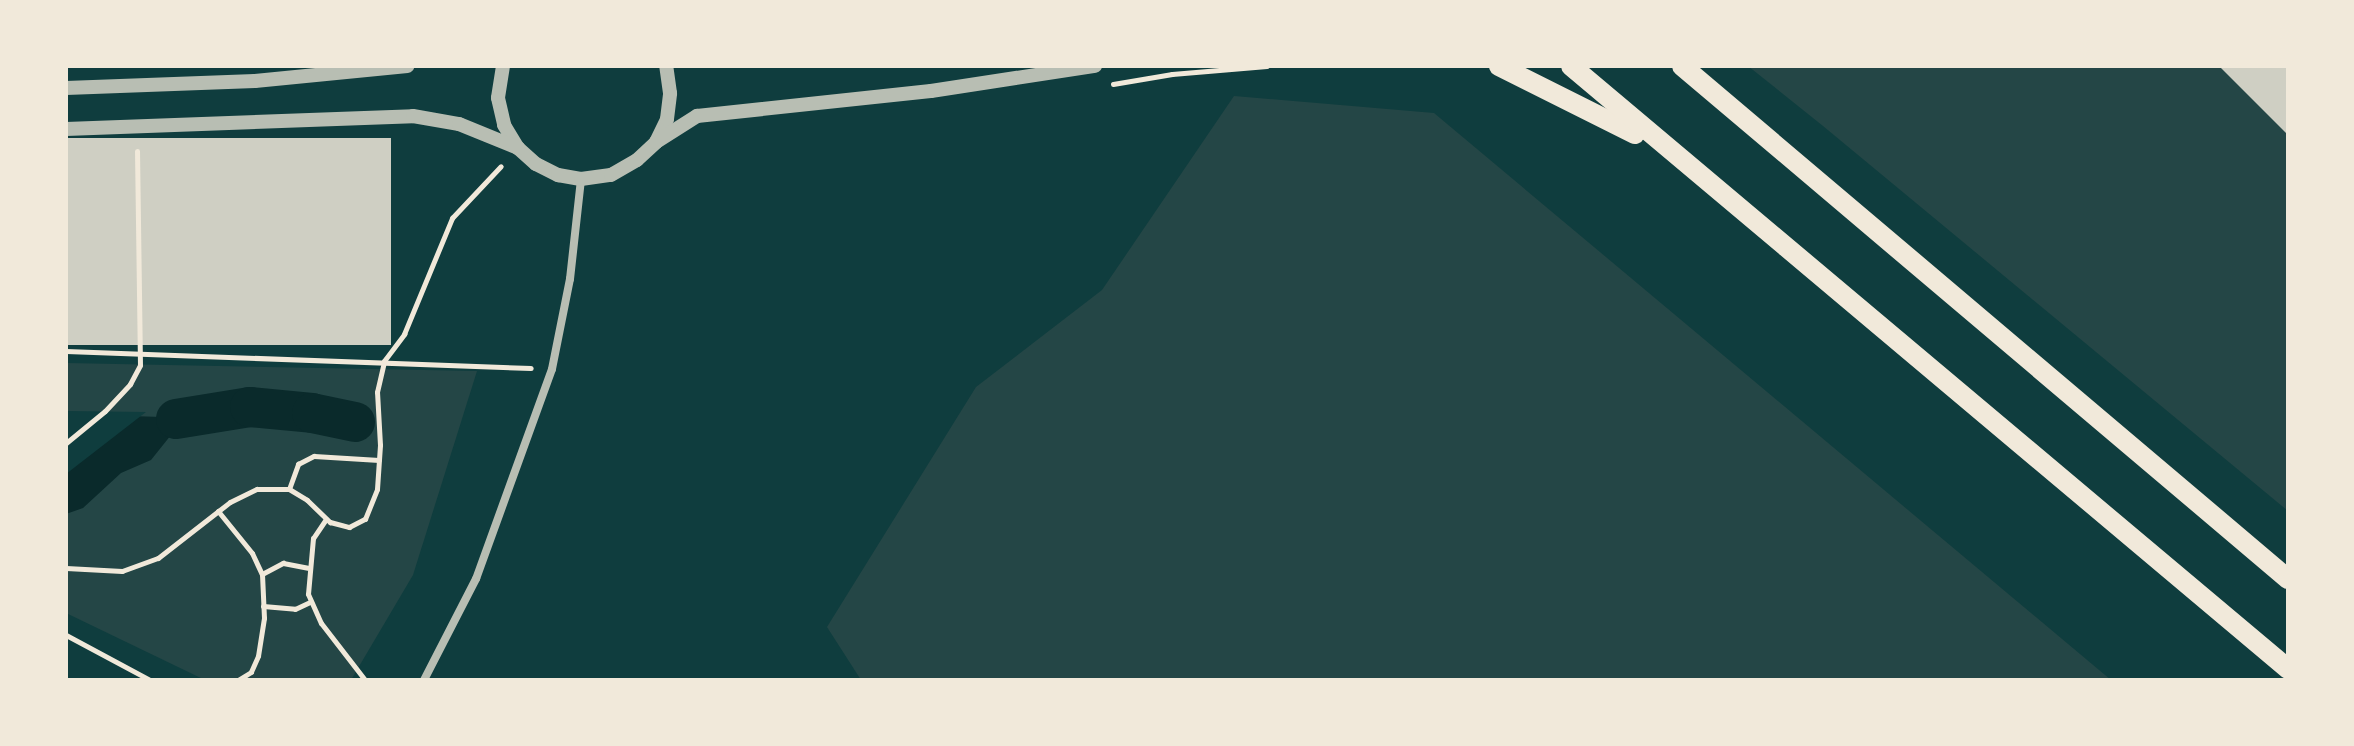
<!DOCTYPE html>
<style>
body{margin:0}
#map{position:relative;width:2354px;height:746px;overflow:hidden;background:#0f3d3e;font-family:"Nunito Sans",sans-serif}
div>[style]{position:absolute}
.green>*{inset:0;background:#244646}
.water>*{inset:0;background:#0a2a2b}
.pier>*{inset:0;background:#0f3d3e}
.canal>*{height:40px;margin:-20px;padding:0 20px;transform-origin:20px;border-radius:20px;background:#0a2a2b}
.building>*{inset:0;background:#cfcfc3;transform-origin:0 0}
.path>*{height:5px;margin:-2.5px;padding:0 2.5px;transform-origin:2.5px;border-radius:2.5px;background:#f1e9da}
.minor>*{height:8px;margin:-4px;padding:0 4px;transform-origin:4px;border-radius:4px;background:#b8beb3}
.tertiary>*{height:14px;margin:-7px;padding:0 7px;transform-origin:7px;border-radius:7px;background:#b8beb3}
.primary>*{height:20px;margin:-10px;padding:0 10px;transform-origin:10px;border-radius:10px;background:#f1e9da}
span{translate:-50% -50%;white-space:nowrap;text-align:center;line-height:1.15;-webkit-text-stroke:6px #f1e9da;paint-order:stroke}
.frame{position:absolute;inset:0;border:68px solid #f1e9da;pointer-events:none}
</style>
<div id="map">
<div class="green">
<div style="clip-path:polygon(1748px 66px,2288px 66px,2288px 511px,1823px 126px)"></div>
<div style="clip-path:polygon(1234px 96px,1434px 113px,2111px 680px,861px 680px,827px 627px,976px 387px,1102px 290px)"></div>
<div style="clip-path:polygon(66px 363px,477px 371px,413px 575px,351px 680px,205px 680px,66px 613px)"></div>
</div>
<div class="water">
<div style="clip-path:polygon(66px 414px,162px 417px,183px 420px,151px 460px,121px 473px,83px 508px,66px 514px)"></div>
</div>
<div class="pier">
<div style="clip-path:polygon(67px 411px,146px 412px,66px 474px)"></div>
</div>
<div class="canal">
<div style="left:176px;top:419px;width:75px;rotate:-9.2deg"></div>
<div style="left:250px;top:407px;width:62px;rotate:5.5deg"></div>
<div style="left:312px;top:413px;width:44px;rotate:11.8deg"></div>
</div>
<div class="building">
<div style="clip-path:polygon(2219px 66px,2288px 66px,2288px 135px)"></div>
<div style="left:391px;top:138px;width:207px;height:325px;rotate:90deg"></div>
</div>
<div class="path">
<div style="left:1113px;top:84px;width:60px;rotate:-9.6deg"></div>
<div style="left:1172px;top:74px;width:95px;rotate:-4.8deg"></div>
<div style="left:66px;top:351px;width:465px;rotate:2.1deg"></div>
<div style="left:66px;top:443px;width:50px;rotate:-39.4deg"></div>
<div style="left:105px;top:411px;width:37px;rotate:-47deg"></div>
<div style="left:130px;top:384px;width:21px;rotate:-62deg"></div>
<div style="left:140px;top:365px;width:214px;rotate:-90.8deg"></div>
<div style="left:289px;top:489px;width:27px;rotate:-70deg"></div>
<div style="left:298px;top:464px;width:18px;rotate:-27deg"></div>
<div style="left:314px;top:456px;width:65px;rotate:3.5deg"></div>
<div style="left:218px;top:511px;width:54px;rotate:51deg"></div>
<div style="left:252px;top:553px;width:23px;rotate:65deg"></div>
<div style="left:262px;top:574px;width:44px;rotate:87.4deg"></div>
<div style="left:264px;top:618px;width:38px;rotate:99deg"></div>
<div style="left:258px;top:656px;width:17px;rotate:114deg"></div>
<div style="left:251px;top:672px;width:15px;rotate:148deg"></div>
<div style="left:326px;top:519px;width:23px;rotate:124deg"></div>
<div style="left:313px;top:538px;width:56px;rotate:95.1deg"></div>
<div style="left:308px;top:594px;width:32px;rotate:66deg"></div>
<div style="left:321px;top:623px;width:72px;rotate:52.3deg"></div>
<div style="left:66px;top:568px;width:56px;rotate:3.1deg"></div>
<div style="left:122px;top:571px;width:38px;rotate:-20deg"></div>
<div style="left:158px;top:558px;width:91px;rotate:-37.9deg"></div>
<div style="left:230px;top:502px;width:30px;rotate:-26deg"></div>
<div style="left:257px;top:489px;width:32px"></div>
<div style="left:289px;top:489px;width:21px;rotate:31deg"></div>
<div style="left:307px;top:500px;width:32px;rotate:44deg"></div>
<div style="left:330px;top:522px;width:20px;rotate:15deg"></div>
<div style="left:349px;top:527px;width:18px;rotate:-27deg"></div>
<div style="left:365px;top:519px;width:32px;rotate:-68deg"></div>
<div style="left:377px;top:489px;width:44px;rotate:-86.1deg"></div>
<div style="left:380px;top:445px;width:53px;rotate:-93.2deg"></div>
<div style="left:377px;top:392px;width:32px;rotate:-77deg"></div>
<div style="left:384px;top:361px;width:34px;rotate:-53deg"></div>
<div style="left:404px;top:334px;width:126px;rotate:-67.5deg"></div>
<div style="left:452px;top:218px;width:71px;rotate:-46.7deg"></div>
<div style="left:262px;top:574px;width:24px;rotate:-28deg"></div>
<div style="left:283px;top:563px;width:25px;rotate:11deg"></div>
<div style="left:263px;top:606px;width:32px;rotate:5deg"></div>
<div style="left:295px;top:609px;width:17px;rotate:-25deg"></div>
<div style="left:66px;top:635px;width:95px;rotate:28.2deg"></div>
</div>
<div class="minor">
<div style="left:424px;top:680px;width:114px;rotate:-62.8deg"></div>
<div style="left:476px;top:579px;width:223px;rotate:-70.1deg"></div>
<div style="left:552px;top:369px;width:92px;rotate:-78.7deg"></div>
<div style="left:570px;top:279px;width:101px;rotate:-83.7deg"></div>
</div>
<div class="tertiary">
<div style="left:503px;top:66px;width:32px;rotate:99deg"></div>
<div style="left:498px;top:98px;width:28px;rotate:77deg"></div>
<div style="left:504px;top:125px;width:27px;rotate:59deg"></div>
<div style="left:518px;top:148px;width:24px;rotate:42deg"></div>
<div style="left:536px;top:164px;width:25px;rotate:27deg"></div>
<div style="left:558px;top:175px;width:23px;rotate:10deg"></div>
<div style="left:581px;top:179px;width:30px;rotate:-8deg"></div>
<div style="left:611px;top:175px;width:30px;rotate:-30deg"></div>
<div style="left:637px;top:160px;width:26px;rotate:-43deg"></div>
<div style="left:656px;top:142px;width:25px;rotate:-64deg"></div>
<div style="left:667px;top:119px;width:26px;rotate:-83deg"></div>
<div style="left:670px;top:93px;width:27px;rotate:-98deg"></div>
<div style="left:66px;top:88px;width:189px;rotate:-2.1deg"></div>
<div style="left:255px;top:81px;width:153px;rotate:-5.6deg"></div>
<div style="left:66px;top:129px;width:347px;rotate:-2.1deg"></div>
<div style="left:413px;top:116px;width:47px;rotate:9.9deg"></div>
<div style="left:459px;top:124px;width:64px;rotate:22.1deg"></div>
<div style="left:656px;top:142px;width:49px;rotate:-32.4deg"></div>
<div style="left:697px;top:116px;width:235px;rotate:-6.1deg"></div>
<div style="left:931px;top:91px;width:166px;rotate:-8.7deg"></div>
</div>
<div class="primary">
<div style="left:1499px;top:66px;width:152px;rotate:26.6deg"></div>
<div style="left:1571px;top:66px;width:937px;rotate:40.06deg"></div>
<div style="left:1682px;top:66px;width:794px;rotate:40.25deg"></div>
</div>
<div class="frame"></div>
</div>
